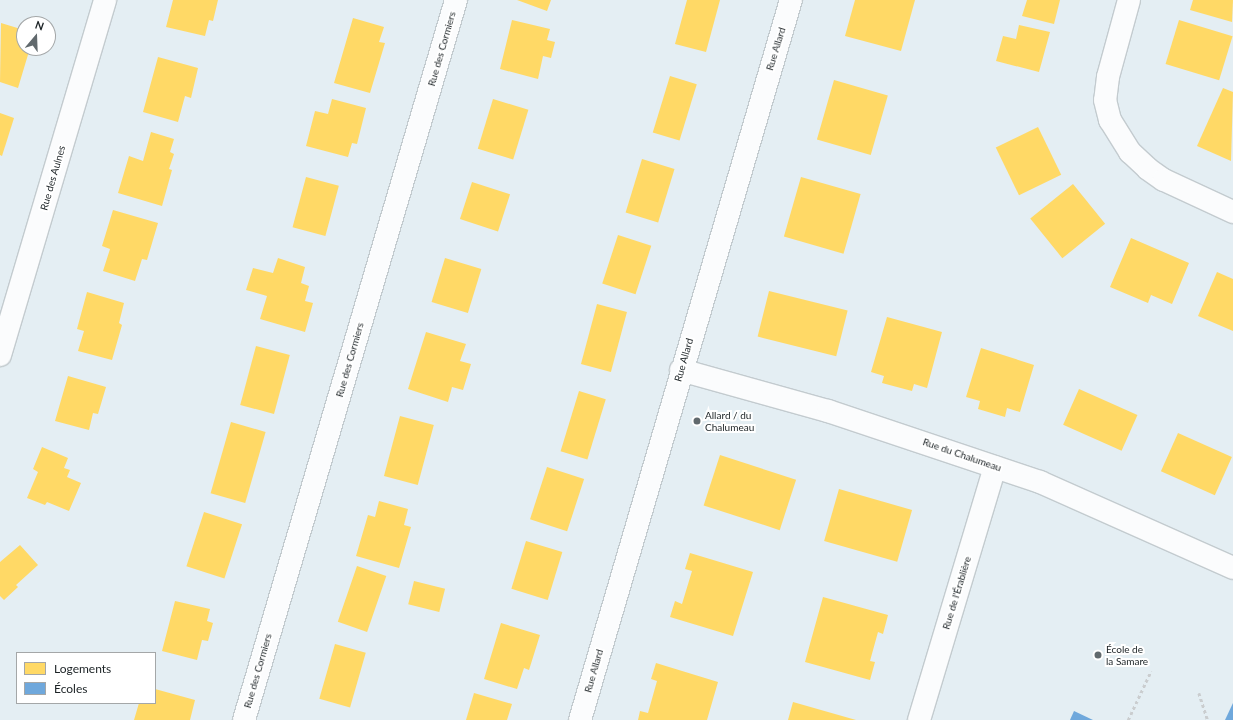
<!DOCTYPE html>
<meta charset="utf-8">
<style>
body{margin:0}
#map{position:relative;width:1233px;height:720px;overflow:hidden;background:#e4eef3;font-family:Lato,sans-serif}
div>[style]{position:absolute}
.homes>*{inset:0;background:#ffd966;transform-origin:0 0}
.schools>*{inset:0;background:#6fa8dc}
.path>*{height:2.5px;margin-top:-1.25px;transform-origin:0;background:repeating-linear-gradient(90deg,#cacdcf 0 3px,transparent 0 6px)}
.roads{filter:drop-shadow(1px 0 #c3cbcf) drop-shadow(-1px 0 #c3cbcf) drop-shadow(0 1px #c3cbcf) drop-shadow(0 -1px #c3cbcf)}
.minor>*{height:22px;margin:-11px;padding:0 11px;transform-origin:11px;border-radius:11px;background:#fbfcfd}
.dots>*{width:11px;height:11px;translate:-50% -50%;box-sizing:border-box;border:2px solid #fff;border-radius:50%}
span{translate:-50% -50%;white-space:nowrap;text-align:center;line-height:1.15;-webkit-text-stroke:4px #fff;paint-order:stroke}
.street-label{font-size:10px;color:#1b2225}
.poi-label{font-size:10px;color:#1b2225}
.left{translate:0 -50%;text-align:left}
.legend{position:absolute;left:16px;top:652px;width:140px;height:52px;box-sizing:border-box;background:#fff;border:1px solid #a4a7a8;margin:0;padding:5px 7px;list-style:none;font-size:12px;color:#1b2225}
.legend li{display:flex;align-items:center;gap:8px;height:20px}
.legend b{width:20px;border:1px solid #a4a7a8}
.north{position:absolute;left:16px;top:16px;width:40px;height:40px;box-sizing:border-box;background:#fff;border:1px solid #a4a7a8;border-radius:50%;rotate:19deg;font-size:11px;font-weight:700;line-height:16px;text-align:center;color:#1b2225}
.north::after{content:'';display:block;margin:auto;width:14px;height:18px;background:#61696d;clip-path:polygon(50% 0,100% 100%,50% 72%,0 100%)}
</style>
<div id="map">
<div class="homes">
<div style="clip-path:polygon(173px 0,218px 0,213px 21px,209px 20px,205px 36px,166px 27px)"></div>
<div style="clip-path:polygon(517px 0,551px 0,547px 11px)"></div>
<div style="clip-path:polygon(687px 0,720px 0,706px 52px,675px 44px)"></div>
<div style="clip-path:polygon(855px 0,915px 0,901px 51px,845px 36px)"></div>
<div style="clip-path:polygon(1027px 0,1060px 0,1054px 24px,1022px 16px)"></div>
<div style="clip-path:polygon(1193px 0,1233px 0,1232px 22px,1190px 10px)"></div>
<div style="clip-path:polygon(353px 18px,384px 27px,379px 42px,385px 43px,370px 93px,334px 83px)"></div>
<div style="clip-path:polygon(512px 20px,550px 29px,547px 40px,555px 42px,551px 58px,543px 56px,538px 79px,500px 69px)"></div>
<div style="left:1179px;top:20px;width:56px;height:46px;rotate:17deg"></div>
<div style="clip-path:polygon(1px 23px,24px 30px,24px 48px,30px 48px,18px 88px,0 82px)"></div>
<div style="clip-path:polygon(1019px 25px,1050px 32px,1039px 72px,996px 61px,1003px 36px,1016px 39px)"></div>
<div style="clip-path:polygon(158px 57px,198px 68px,191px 98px,185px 96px,178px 122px,143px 112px)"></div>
<div style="left:670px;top:76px;width:28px;height:59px;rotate:17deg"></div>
<div style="left:834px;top:80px;width:56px;height:62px;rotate:16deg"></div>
<div style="clip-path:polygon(1223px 88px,1233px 92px,1231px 161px,1197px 146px)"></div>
<div style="clip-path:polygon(332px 99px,366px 108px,357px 144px,352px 143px,348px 157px,306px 146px,315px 111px,328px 114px)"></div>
<div style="left:493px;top:99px;width:37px;height:52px;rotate:17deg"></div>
<div style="clip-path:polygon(0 113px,14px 118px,2px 156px,0 155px)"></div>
<div style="left:1038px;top:127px;width:53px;height:47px;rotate:64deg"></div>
<div style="clip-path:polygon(151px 132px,174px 139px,170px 152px,174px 154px,169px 169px,172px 170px,162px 206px,118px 193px,129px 156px,143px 161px)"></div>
<div style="left:642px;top:159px;width:34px;height:56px;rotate:17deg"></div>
<div style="left:306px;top:177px;width:34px;height:52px;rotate:15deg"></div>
<div style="left:801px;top:177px;width:62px;height:62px;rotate:16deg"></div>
<div style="left:472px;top:182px;width:40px;height:39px;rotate:18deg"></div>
<div style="left:1073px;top:184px;width:51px;height:55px;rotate:51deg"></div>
<div style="clip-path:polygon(113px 210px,158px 223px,147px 260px,142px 259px,135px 281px,103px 271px,110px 249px,102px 246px)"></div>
<div style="left:618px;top:235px;width:35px;height:51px;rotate:18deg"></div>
<div style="clip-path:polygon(1131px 238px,1189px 263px,1172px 304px,1151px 295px,1148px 303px,1110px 287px)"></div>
<div style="clip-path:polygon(278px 258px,305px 267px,301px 283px,309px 286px,305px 301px,313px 303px,305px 332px,260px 319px,267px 296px,246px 290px,253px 268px,273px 273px)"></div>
<div style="left:445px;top:258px;width:38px;height:46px;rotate:17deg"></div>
<div style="clip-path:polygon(1217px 272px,1233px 279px,1233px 331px,1198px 316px)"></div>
<div style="left:769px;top:291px;width:81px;height:47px;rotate:14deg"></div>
<div style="clip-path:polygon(87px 292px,124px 303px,119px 323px,122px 325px,112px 360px,78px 351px,84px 331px,77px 329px)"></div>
<div style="left:597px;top:304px;width:31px;height:62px;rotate:15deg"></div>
<div style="clip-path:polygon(887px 317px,942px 332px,927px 388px,914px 384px,912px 391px,882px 383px,884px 376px,871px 372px)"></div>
<div style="clip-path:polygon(426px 332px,466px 344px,460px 361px,471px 364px,463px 390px,452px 387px,448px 402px,408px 389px)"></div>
<div style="left:256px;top:346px;width:35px;height:61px;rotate:15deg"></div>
<div style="clip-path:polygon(981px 348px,1034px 365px,1020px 412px,1007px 408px,1005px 417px,978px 409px,980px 401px,966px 397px)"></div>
<div style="clip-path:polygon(68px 376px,106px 387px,98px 414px,93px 413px,89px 430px,55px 421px)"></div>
<div style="left:1079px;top:389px;width:64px;height:39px;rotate:24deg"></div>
<div style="left:579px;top:391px;width:28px;height:63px;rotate:17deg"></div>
<div style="left:400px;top:416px;width:35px;height:62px;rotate:15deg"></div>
<div style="left:231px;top:422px;width:36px;height:74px;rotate:16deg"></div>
<div style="left:1178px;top:433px;width:59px;height:42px;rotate:24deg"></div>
<div style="clip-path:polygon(42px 447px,68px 458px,64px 468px,70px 470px,67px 477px,81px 483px,69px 511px,47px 502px,45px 505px,27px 498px,38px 472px,33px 469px)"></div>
<div style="left:720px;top:455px;width:80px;height:53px;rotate:18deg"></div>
<div style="left:547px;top:467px;width:39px;height:55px;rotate:18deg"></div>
<div style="left:839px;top:489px;width:76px;height:54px;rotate:16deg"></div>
<div style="clip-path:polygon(379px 501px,408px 509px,404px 525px,411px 527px,399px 568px,356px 556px,368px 515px,375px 517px)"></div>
<div style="left:204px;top:512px;width:40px;height:57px;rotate:18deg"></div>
<div style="left:526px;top:541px;width:38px;height:50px;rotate:17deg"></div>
<div style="clip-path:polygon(20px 545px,38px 565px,16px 585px,18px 587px,4px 600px,0 596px,0 562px)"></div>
<div style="clip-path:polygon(690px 553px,753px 572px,733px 636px,670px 617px,675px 601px,682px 604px,692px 571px,685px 569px)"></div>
<div style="left:357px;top:566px;width:31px;height:59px;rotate:19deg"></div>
<div style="left:414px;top:581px;width:32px;height:24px;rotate:14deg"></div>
<div style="clip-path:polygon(823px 597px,888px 615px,883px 634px,878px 632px,870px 661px,875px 662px,870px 680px,805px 662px)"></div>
<div style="clip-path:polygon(175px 601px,210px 609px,207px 621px,213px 623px,208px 641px,202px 640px,197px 660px,162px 651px)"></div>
<div style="clip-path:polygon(501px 623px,540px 635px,529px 670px,524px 668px,517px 689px,484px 679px)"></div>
<div style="left:335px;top:644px;width:32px;height:57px;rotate:16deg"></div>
<div style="clip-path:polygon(656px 663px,718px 682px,707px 720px,638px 720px,640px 711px,648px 713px,657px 681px,651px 679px)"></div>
<div style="clip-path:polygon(155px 689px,195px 700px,190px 720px,134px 720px,139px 703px,155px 703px)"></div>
<div style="clip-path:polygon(474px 693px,512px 704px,507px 720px,466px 720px)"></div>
<div style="clip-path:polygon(793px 702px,856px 720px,788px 720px)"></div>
</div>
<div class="schools">
<div style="clip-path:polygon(1233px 703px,1233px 720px,1225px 720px)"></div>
<div style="clip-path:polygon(1074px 711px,1093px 720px,1070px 720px)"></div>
</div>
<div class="path">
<div style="left:1199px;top:693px;width:28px;rotate:72deg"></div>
<div style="left:1128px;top:720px;width:54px;rotate:-64.9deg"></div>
</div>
<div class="roads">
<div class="minor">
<div style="left:1129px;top:0;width:80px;rotate:105.3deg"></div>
<div style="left:1108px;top:77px;width:23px;rotate:97deg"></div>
<div style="left:1105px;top:100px;width:21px;rotate:76deg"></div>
<div style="left:1110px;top:120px;width:38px;rotate:58deg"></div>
<div style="left:1130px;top:152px;width:25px;rotate:43deg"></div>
<div style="left:1148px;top:169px;width:19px;rotate:35deg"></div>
<div style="left:1164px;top:180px;width:76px;rotate:24.9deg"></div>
<div style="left:0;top:355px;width:370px;rotate:-73.5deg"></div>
<div style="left:681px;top:370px;width:153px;rotate:15.6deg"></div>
<div style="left:828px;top:411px;width:224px;rotate:18.5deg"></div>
<div style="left:1040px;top:482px;width:211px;rotate:24deg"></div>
<div style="left:244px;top:720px;width:751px;rotate:-73.59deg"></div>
<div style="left:580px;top:720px;width:750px;rotate:-73.67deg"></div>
<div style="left:919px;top:720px;width:264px;rotate:-73.3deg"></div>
</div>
</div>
<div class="dots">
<div style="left:697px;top:421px;background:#61696d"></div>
<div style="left:1098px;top:655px;background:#61696d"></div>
</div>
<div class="street-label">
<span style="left:442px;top:49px;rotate:-74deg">Rue des Cormiers</span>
<span style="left:776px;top:49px;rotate:-73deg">Rue Allard</span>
<span style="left:53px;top:178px;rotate:-74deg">Rue des Aulnes</span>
<span style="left:350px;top:360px;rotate:-74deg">Rue des Cormiers</span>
<span style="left:684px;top:360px;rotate:-74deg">Rue Allard</span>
<span style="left:962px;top:455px;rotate:19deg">Rue du Chalumeau</span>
<span style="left:957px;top:593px;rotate:-73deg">Rue de l'Érablière</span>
<span style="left:258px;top:671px;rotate:-74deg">Rue des Cormiers</span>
<span style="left:594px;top:671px;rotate:-74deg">Rue Allard</span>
</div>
<div class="poi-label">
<span class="left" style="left:705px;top:421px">Allard / du<br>Chalumeau</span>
<span class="left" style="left:1106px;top:655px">École de<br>la Samare</span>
</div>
<ul class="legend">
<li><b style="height:11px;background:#ffd966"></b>Logements</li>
<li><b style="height:11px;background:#6fa8dc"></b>Écoles</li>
</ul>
<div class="north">N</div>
</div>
